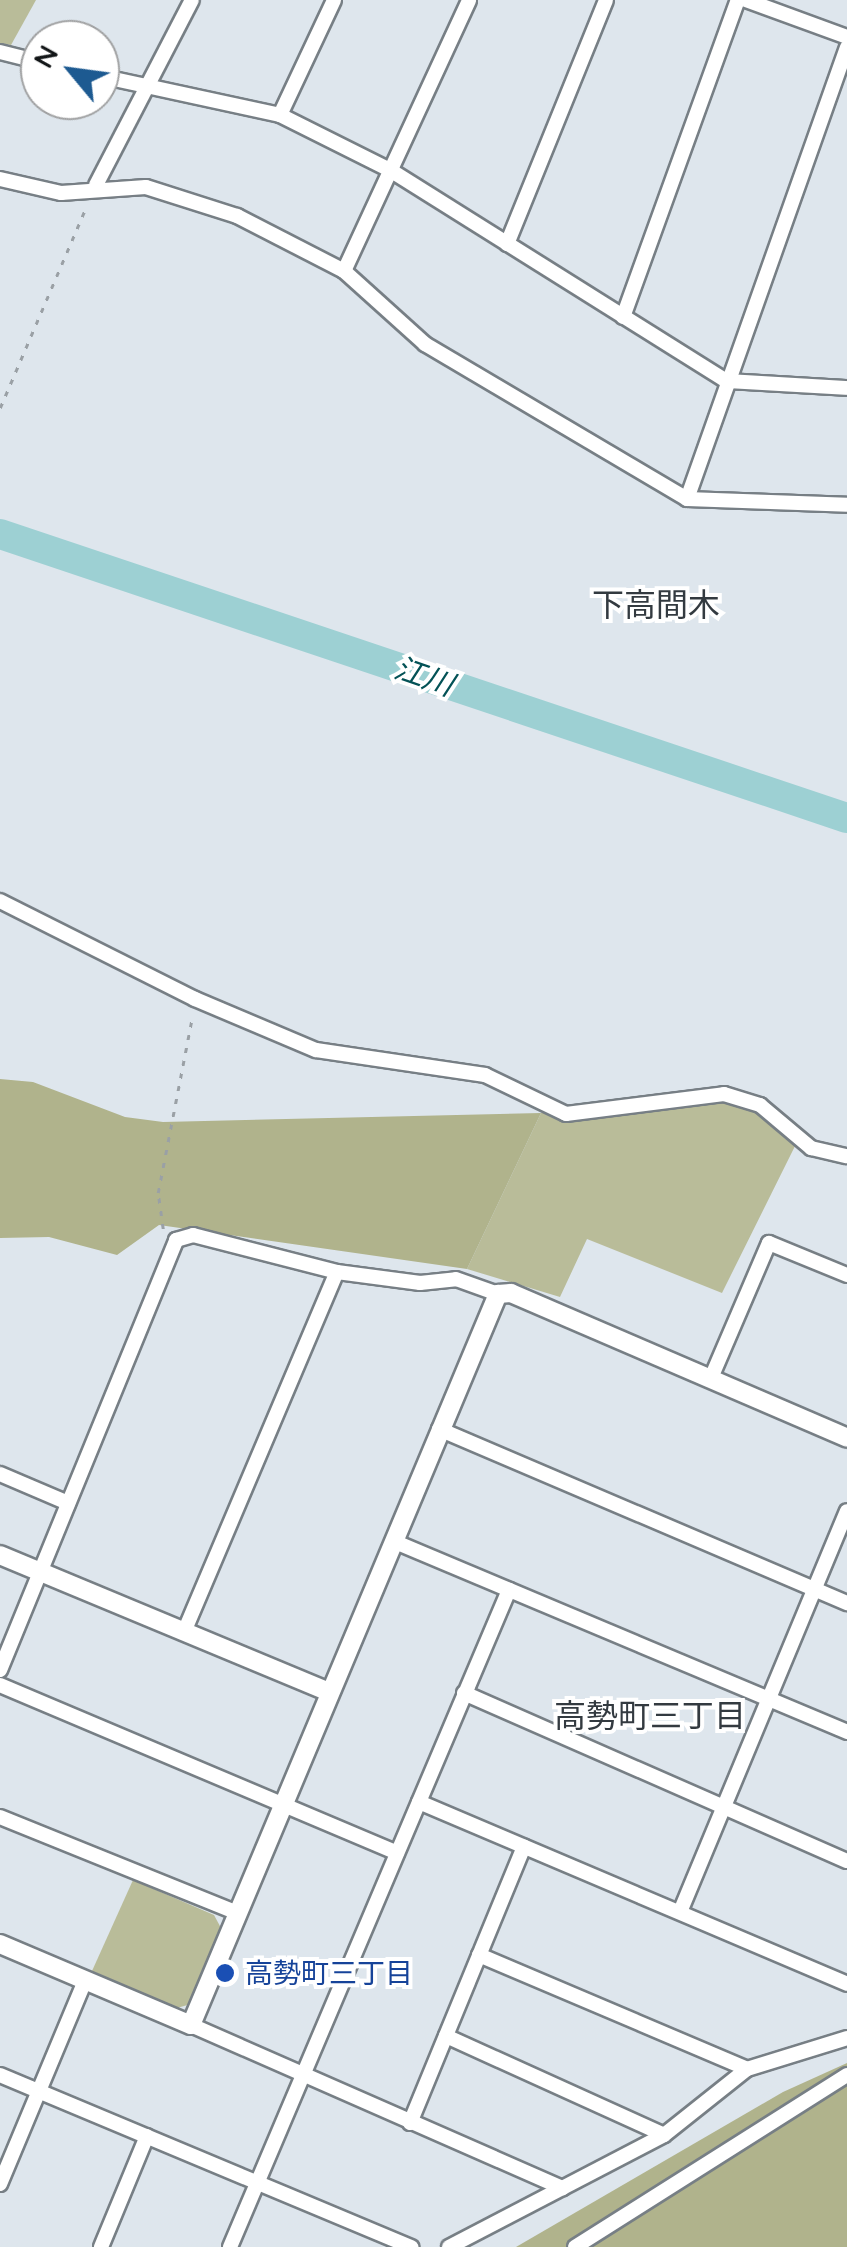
<!DOCTYPE html>
<meta charset="utf-8">
<style>
body{margin:0}
#map{position:relative;width:847px;height:2247px;overflow:hidden;background:#dee6ed;font-family:Quicksand,"Noto Sans JP",sans-serif}
div>[style]{position:absolute}
.green>*{inset:0;background:#b9bc99}
.forest>*{inset:0;background:#b0b38c}
.river>*{height:30px;margin:-15px;padding:0 15px;transform-origin:15px;border-radius:15px;background:#9dd0d3}
.path>*{height:2.5px;margin-top:-1.25px;transform-origin:0;background:repeating-linear-gradient(90deg,#9aa0a5 0 5px,transparent 0 13px)}
.roads{filter:drop-shadow(2px 0 #777f85) drop-shadow(-2px 0 #777f85) drop-shadow(0 2px #777f85) drop-shadow(0 -2px #777f85)}
.minor>*{height:14px;margin:-7px;padding:0 7px;transform-origin:7px;border-radius:7px;background:#fff}
.tertiary>*{height:18px;margin:-9px;padding:0 9px;transform-origin:9px;border-radius:9px;background:#fff}
.dots>*{width:28px;height:28px;translate:-50% -50%;box-sizing:border-box;border:5px solid #fff;border-radius:50%}
span{translate:-50% -50%;white-space:nowrap;text-align:center;line-height:1.15;-webkit-text-stroke:8px #fff;paint-order:stroke}
.transit-label{font-size:28px;color:#164399}
.left{translate:0 -50%;text-align:left}
.water-label{font-size:30px;color:#035256;font-style:italic}
.quarter-label{font-size:32px;color:#333a40}
.north{position:absolute;left:20px;top:20px;width:100px;height:100px;box-sizing:border-box;background:#fff;border:2px solid #a0a1a2;border-radius:50%;rotate:299deg;font-size:28px;font-weight:700;line-height:40px;text-align:center;color:#121517}
.north::after{content:'';display:block;margin:auto;width:35px;height:45px;background:#1d5a91;clip-path:polygon(50% 0,100% 100%,50% 72%,0 100%)}
</style>
<div id="map">
<div class="green">
<div style="clip-path:polygon(0 0,36px 0,11px 45px,0 43px)"></div>
<div style="clip-path:polygon(724px 1094px,799px 1138px,722px 1293px,587px 1239px,560px 1297px,467px 1269px,541px 1113px)"></div>
<div style="clip-path:polygon(133px 1880px,214px 1915px,221px 1928px,191px 2004px,177px 2008px,92px 1971px)"></div>
</div>
<div class="forest">
<div style="clip-path:polygon(0 1079px,33px 1082px,125px 1117px,163px 1122px,541px 1113px,467px 1269px,159px 1225px,117px 1255px,49px 1237px,0 1238px)"></div>
<div style="clip-path:polygon(847px 2063px,847px 2247px,516px 2247px,783px 2092px)"></div>
</div>
<div class="river">
<div style="left:0;top:534px;width:893px;rotate:18.54deg"></div>
</div>
<div class="path">
<div style="left:0;top:408px;width:219px;rotate:-66.8deg"></div>
<div style="left:163px;top:1229px;width:36px;rotate:-98deg"></div>
<div style="left:158px;top:1193px;width:178px;rotate:-79deg"></div>
</div>
<div class="roads">
<div class="minor">
<div style="left:746px;top:0;width:108px;rotate:20.1deg"></div>
<div style="left:0;top:52px;width:41px;rotate:14deg"></div>
<div style="left:100px;top:76px;width:184px;rotate:12.2deg"></div>
<div style="left:280px;top:115px;width:123px;rotate:26.6deg"></div>
<div style="left:390px;top:170px;width:397px;rotate:32.1deg"></div>
<div style="left:726px;top:381px;width:121px;rotate:3.3deg"></div>
<div style="left:280px;top:115px;width:127px;rotate:-64.8deg"></div>
<div style="left:0;top:179px;width:63px;rotate:12.9deg"></div>
<div style="left:61px;top:193px;width:85px;rotate:-4deg"></div>
<div style="left:146px;top:187px;width:96px;rotate:17.7deg"></div>
<div style="left:237px;top:216px;width:120px;rotate:27.2deg"></div>
<div style="left:344px;top:271px;width:109px;rotate:42deg"></div>
<div style="left:425px;top:344px;width:304px;rotate:30.6deg"></div>
<div style="left:687px;top:499px;width:160px;rotate:2.1deg"></div>
<div style="left:96px;top:185px;width:208px;rotate:-62.6deg"></div>
<div style="left:507px;top:244px;width:263px;rotate:-67.9deg"></div>
<div style="left:344px;top:271px;width:298px;rotate:-65.2deg"></div>
<div style="left:623px;top:317px;width:337px;rotate:-70.1deg"></div>
<div style="left:687px;top:499px;width:479px;rotate:-70.5deg"></div>
<div style="left:0;top:901px;width:218px;rotate:26.7deg"></div>
<div style="left:195px;top:999px;width:131px;rotate:22.9deg"></div>
<div style="left:316px;top:1050px;width:171px;rotate:8.4deg"></div>
<div style="left:485px;top:1075px;width:90px;rotate:25.7deg"></div>
<div style="left:566px;top:1114px;width:159px;rotate:-7.2deg"></div>
<div style="left:724px;top:1094px;width:38px;rotate:17deg"></div>
<div style="left:760px;top:1105px;width:67px;rotate:40.1deg"></div>
<div style="left:811px;top:1148px;width:37px;rotate:13deg"></div>
<div style="left:711px;top:1378px;width:147px;rotate:-66.8deg"></div>
<div style="left:769px;top:1243px;width:84px;rotate:22.3deg"></div>
<div style="left:439px;top:1429px;width:444px;rotate:23.1deg"></div>
<div style="left:0;top:1474px;width:74px;rotate:23.1deg"></div>
<div style="left:393px;top:1541px;width:493px;rotate:22.8deg"></div>
<div style="left:184px;top:1632px;width:391px;rotate:-67deg"></div>
<div style="left:0;top:1670px;width:465px;rotate:-67.7deg"></div>
<div style="left:176px;top:1240px;width:18px;rotate:-16deg"></div>
<div style="left:193px;top:1235px;width:149px;rotate:14.4deg"></div>
<div style="left:337px;top:1272px;width:84px;rotate:7.5deg"></div>
<div style="left:420px;top:1283px;width:36px;rotate:-6deg"></div>
<div style="left:456px;top:1279px;width:45px;rotate:19.7deg"></div>
<div style="left:0;top:1685px;width:431px;rotate:22.9deg"></div>
<div style="left:464px;top:1693px;width:418px;rotate:23.7deg"></div>
<div style="left:419px;top:1802px;width:465px;rotate:23deg"></div>
<div style="left:0;top:1817px;width:257px;rotate:22deg"></div>
<div style="left:680px;top:1912px;width:434px;rotate:-67.4deg"></div>
<div style="left:479px;top:1955px;width:291px;rotate:23deg"></div>
<div style="left:191px;top:2025px;width:406px;rotate:23.7deg"></div>
<div style="left:446px;top:2036px;width:239px;rotate:24.4deg"></div>
<div style="left:0;top:2075px;width:446px;rotate:22.7deg"></div>
<div style="left:410px;top:2123px;width:299px;rotate:-67.6deg"></div>
<div style="left:0;top:2184px;width:220px;rotate:-67.3deg"></div>
<div style="left:101px;top:2247px;width:120px;rotate:-67.5deg"></div>
<div style="left:230px;top:2247px;width:714px;rotate:-66.99deg"></div>
<div style="left:449px;top:2247px;width:242px;rotate:-27.5deg"></div>
<div style="left:664px;top:2135px;width:106px;rotate:-38.5deg"></div>
<div style="left:747px;top:2069px;width:105px;rotate:-17.2deg"></div>
<div style="left:575px;top:2247px;width:322px;rotate:-32.3deg"></div>
</div>
<div class="tertiary">
<div style="left:0;top:1555px;width:356px;rotate:22.6deg"></div>
<div style="left:0;top:1944px;width:207px;rotate:23deg"></div>
<div style="left:191px;top:2025px;width:793px;rotate:-67.22deg"></div>
<div style="left:498px;top:1294px;width:13px;rotate:-4deg"></div>
<div style="left:511px;top:1293px;width:366px;rotate:23.3deg"></div>
</div>
</div>
<div class="dots">
<div style="left:225px;top:1973px;background:#1a4fb4"></div>
</div>
<div class="transit-label">
<span class="left" style="left:245px;top:1973px">高勢町三丁目</span>
</div>
<div class="water-label">
<span style="left:424px;top:676px;rotate:19deg">江川</span>
</div>
<div class="quarter-label">
<span style="left:656px;top:604px">下高間木</span>
<span style="left:650px;top:1715px">高勢町三丁目</span>
</div>
<div class="north">N</div>
</div>
